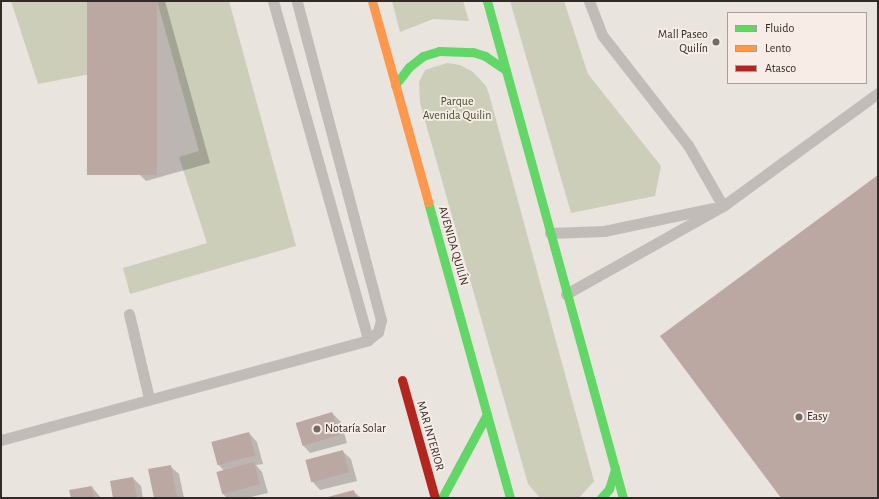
<!DOCTYPE html>
<meta charset="utf-8">
<style>
body{margin:0}
#map{position:relative;width:879px;height:499px;overflow:hidden;background:#eae4de;font-family:"Alegreya Sans",sans-serif}
div>[style]{position:absolute}
.green>*{inset:0;background:#ccceba}
.shadow>*{inset:0;background:#0003}
.building>*{inset:0;background:#bca8a2;transform-origin:0 0}
.lane>*{height:11px;margin:-5.5px;padding:0 5.5px;transform-origin:5.5px;border-radius:5.5px;background:#c2bcb8}
.fast>*{height:9px;margin:-4.5px;padding:0 4.5px;transform-origin:4.5px;border-radius:4.5px;background:#63d668}
.slow>*{height:9px;margin:-4.5px;padding:0 4.5px;transform-origin:4.5px;border-radius:4.5px;background:#ff974d}
.jam>*{height:9px;margin:-4.5px;padding:0 4.5px;transform-origin:4.5px;border-radius:4.5px;background:#b3261e}
.dots>*{width:11px;height:11px;translate:-50% -50%;box-sizing:border-box;border:2px solid #f7ede6;border-radius:50%}
span{translate:-50% -50%;white-space:nowrap;text-align:center;line-height:1.15;-webkit-text-stroke:3.5px #f7ede6;paint-order:stroke}
.poi-label{font-size:12px;color:#322a27}
.right{translate:-100% -50%;text-align:right}
.left{translate:0 -50%;text-align:left}
.park-label{font-size:12px;color:#454e2d}
.street-label{font-size:12px;color:#322a27}
.frame{position:absolute;inset:0;border:2px solid #322a27;pointer-events:none}
.legend{position:absolute;left:727px;top:12px;width:140px;height:72px;box-sizing:border-box;background:#f7ede6;border:1px solid #a89f9a;margin:0;padding:5px 7px;list-style:none;font-size:12px;color:#322a27}
.legend li{display:flex;align-items:center;gap:8px;height:20px}
.legend b{width:20px;border:1px solid #a89f9a}
</style>
<div id="map">
<div class="green">
<div style="clip-path:polygon(11px 1px,87px 1px,106px 71px,38px 84px)"></div>
<div style="clip-path:polygon(157px 1px,229px 1px,296px 246px,130px 294px,123px 268px,207px 243px,179px 157px,199px 151px)"></div>
<div style="clip-path:polygon(392px 1px,463px 1px,469px 21px,433px 19px,400px 32px)"></div>
<div style="clip-path:polygon(510px 1px,564px 1px,588px 74px,661px 166px,655px 196px,571px 213px)"></div>
<div style="clip-path:polygon(447px 63px,460px 65px,473px 72px,486px 86px,489px 94px,594px 481px,579px 498px,540px 498px,528px 484px,420px 103px,419px 82px,425px 70px)"></div>
</div>
<div class="shadow">
<div style="clip-path:polygon(88px 1px,165px 1px,210px 163px,146px 181px,134px 169px)"></div>
<div style="clip-path:polygon(332px 413px,341px 422px,347px 443px,310px 453px,302px 444px)"></div>
<div style="clip-path:polygon(249px 433px,257px 442px,263px 464px,256px 465px,262px 472px,268px 493px,247px 498px,227px 498px,223px 494px,224px 471px,218px 464px)"></div>
<div style="clip-path:polygon(342px 451px,351px 459px,357px 481px,320px 490px,312px 481px)"></div>
<div style="clip-path:polygon(170px 466px,179px 474px,184px 498px,155px 498px)"></div>
<div style="clip-path:polygon(133px 478px,141px 486px,143px 498px,114px 498px)"></div>
<div style="clip-path:polygon(92px 487px,101px 498px,72px 498px)"></div>
<div style="clip-path:polygon(353px 491px,361px 498px,327px 498px)"></div>
</div>
<div class="building">
<div style="left:87px;top:1px;width:70px;height:174px"></div>
<div style="clip-path:polygon(878px 175px,878px 498px,781px 498px,660px 336px)"></div>
<div style="left:332px;top:412px;width:24px;height:38px;rotate:73deg"></div>
<div style="left:249px;top:432px;width:24px;height:39px;rotate:75deg"></div>
<div style="left:343px;top:450px;width:23px;height:39px;rotate:75deg"></div>
<div style="left:254px;top:462px;width:23px;height:39px;rotate:75deg"></div>
<div style="clip-path:polygon(171px 465px,177px 498px,154px 498px,148px 469px)"></div>
<div style="clip-path:polygon(133px 477px,137px 498px,113px 498px,110px 481px)"></div>
<div style="clip-path:polygon(92px 486px,94px 498px,71px 498px,69px 490px)"></div>
<div style="clip-path:polygon(354px 490px,356px 498px,324px 498px)"></div>
</div>
<div class="lane">
<div style="left:273px;top:1px;width:352px;rotate:74.3deg"></div>
<div style="left:589px;top:1px;width:36px;rotate:69deg"></div>
<div style="left:602px;top:35px;width:140px;rotate:52deg"></div>
<div style="left:688px;top:145px;width:70px;rotate:60.2deg"></div>
<div style="left:550px;top:233px;width:54px;rotate:-2.1deg"></div>
<div style="left:604px;top:231px;width:111px;rotate:-11.9deg"></div>
<div style="left:566px;top:294px;width:180px;rotate:-29.3deg"></div>
<div style="left:723px;top:206px;width:192px;rotate:-36.1deg"></div>
<div style="left:129px;top:314px;width:86px;rotate:76.6deg"></div>
<div style="left:1px;top:440px;width:380px;rotate:-15.2deg"></div>
<div style="left:368px;top:340px;width:13px;rotate:-39deg"></div>
<div style="left:378px;top:332px;width:12px;rotate:-76deg"></div>
<div style="left:381px;top:320px;width:330px;rotate:-104.8deg"></div>
</div>
<div class="fast">
<div style="left:487px;top:1px;width:515px;rotate:74.7deg"></div>
<div style="left:395px;top:85px;width:23px;rotate:-52deg"></div>
<div style="left:409px;top:67px;width:18px;rotate:-38deg"></div>
<div style="left:423px;top:56px;width:17px;rotate:-17deg"></div>
<div style="left:439px;top:51px;width:34px;rotate:2deg"></div>
<div style="left:473px;top:52px;width:13px;rotate:18deg"></div>
<div style="left:485px;top:56px;width:25px;rotate:34deg"></div>
<div style="left:428px;top:202px;width:307px;rotate:74.5deg"></div>
<div style="left:442px;top:498px;width:95px;rotate:-61.8deg"></div>
<div style="left:601px;top:498px;width:12px;rotate:-48deg"></div>
<div style="left:609px;top:489px;width:21px;rotate:-73deg"></div>
</div>
<div class="slow">
<div style="left:372px;top:1px;width:209px;rotate:74.4deg"></div>
</div>
<div class="jam">
<div style="left:402px;top:380px;width:123px;rotate:74.4deg"></div>
</div>
<div class="dots">
<div style="left:716px;top:42px;background:#726b67"></div>
<div style="left:799px;top:417px;background:#726b67"></div>
<div style="left:317px;top:429px;background:#726b67"></div>
</div>
<div class="poi-label">
<span class="right" style="left:708px;top:42px">Mall Paseo<br>Quilín</span>
<span class="left" style="left:807px;top:417px">Easy</span>
<span class="left" style="left:325px;top:429px">Notaría Solar</span>
</div>
<div class="park-label">
<span style="left:457px;top:109px">Parque<br>Avenida Quilin</span>
</div>
<div class="street-label">
<span style="left:453px;top:246px;rotate:74deg">AVENIDA QUILÍN</span>
<span style="left:430px;top:436px;rotate:74deg">MAR INTERIOR</span>
</div>
<div class="frame"></div>
<ul class="legend">
<li><b style="height:5px;background:#63d668"></b>Fluido</li>
<li><b style="height:5px;background:#ff974d"></b>Lento</li>
<li><b style="height:5px;background:#b3261e"></b>Atasco</li>
</ul>
</div>
